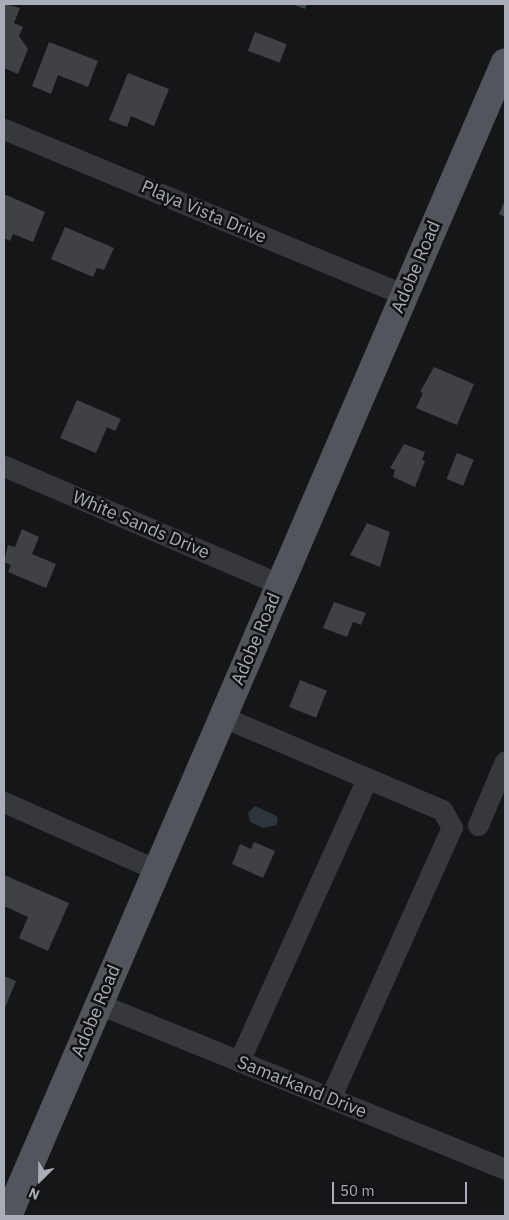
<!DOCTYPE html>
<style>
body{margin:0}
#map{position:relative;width:509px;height:1220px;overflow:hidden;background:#161618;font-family:"IBM Plex Sans",sans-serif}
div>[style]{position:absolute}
.water>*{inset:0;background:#2c353c}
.building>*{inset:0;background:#404145;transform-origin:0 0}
.minor>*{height:21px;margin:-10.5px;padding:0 10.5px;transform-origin:10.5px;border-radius:10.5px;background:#37383d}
.primary>*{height:28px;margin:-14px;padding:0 14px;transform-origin:14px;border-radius:14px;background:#53555c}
span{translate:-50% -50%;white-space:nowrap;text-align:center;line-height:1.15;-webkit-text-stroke:5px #111113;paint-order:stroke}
.street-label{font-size:18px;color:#a8adb8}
.frame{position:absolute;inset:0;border:5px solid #a8adb8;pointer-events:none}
.north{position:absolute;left:15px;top:1155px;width:50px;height:50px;-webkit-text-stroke:4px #111113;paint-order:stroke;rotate:203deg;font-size:14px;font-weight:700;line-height:20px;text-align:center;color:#a8adb8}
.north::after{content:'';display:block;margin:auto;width:18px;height:22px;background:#a8adb8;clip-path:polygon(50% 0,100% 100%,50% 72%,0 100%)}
.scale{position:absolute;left:332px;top:1182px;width:135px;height:22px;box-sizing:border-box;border:2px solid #a8adb8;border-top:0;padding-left:6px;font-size:15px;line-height:18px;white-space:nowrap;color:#a8adb8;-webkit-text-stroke:4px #111113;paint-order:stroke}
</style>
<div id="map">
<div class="water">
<div style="clip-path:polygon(255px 806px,275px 815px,278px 818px,277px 825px,263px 828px,250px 822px,248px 813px)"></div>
</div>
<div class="building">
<div style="clip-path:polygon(4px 4px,20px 8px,14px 23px,23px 27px,19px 36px,28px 49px,18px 74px,4px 68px)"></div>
<div style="clip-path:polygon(292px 4px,307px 4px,305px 9px)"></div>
<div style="left:255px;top:32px;width:34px;height:20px;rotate:21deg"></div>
<div style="clip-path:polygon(49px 42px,98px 61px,88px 87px,58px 75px,51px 94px,32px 86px)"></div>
<div style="clip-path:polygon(128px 73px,169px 89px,154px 126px,131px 116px,127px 127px,109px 120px)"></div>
<div style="clip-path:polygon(4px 194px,45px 212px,33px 242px,13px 234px,10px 241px,4px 238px)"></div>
<div style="clip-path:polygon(505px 200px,505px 217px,499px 214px)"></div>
<div style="clip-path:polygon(65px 227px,114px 248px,104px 270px,97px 268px,93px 277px,51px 259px)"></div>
<div style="clip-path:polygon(434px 367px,474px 384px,457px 425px,416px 408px,423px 393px,420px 392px)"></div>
<div style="clip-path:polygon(77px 400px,121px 419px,115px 431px,107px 427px,96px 453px,60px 438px)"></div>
<div style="clip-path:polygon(404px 444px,425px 452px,422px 460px,425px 461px,415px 487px,393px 477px,395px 470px,390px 468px)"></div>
<div style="left:457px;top:453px;width:18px;height:28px;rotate:22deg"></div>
<div style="clip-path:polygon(367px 523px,390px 532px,380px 567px,350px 555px)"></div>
<div style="clip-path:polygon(22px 529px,39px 537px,32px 554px,56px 564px,46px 588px,8px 572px,11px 565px,4px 562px,8px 545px,15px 547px)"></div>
<div style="clip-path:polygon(334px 602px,366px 613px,361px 625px,353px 622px,347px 637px,323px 628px)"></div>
<div style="left:300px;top:680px;width:29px;height:29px;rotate:22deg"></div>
<div style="clip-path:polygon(254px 842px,275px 851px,263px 878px,232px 864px,240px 844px,251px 849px)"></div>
<div style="clip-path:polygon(4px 875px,69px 903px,48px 951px,19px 938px,28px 917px,4px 906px)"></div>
<div style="clip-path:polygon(4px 976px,16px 981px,4px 1010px)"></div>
</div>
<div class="minor">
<div style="left:4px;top:129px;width:433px;rotate:22.5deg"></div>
<div style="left:4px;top:466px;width:299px;rotate:23.2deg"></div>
<div style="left:223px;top:717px;width:238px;rotate:23deg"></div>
<div style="left:442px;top:810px;width:20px;rotate:60deg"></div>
<div style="left:452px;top:827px;width:297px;rotate:114.2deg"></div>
<div style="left:4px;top:802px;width:167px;rotate:24deg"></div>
<div style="left:478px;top:825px;width:69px;rotate:-67.1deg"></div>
<div style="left:99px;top:1004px;width:438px;rotate:22.1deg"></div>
<div style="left:239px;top:1061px;width:307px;rotate:-65.6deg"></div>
</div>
<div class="primary">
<div style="left:8px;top:1216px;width:1256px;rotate:-66.7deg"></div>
</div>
<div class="street-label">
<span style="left:204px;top:212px;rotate:23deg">Playa Vista Drive</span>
<span style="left:416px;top:267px;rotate:-67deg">Adobe Road</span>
<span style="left:141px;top:525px;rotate:23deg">White Sands Drive</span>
<span style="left:256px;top:639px;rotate:-67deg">Adobe Road</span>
<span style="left:96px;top:1011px;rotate:-67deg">Adobe Road</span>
<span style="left:302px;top:1087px;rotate:22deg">Samarkand Drive</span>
</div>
<div class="frame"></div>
<div class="north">N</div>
<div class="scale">50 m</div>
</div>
